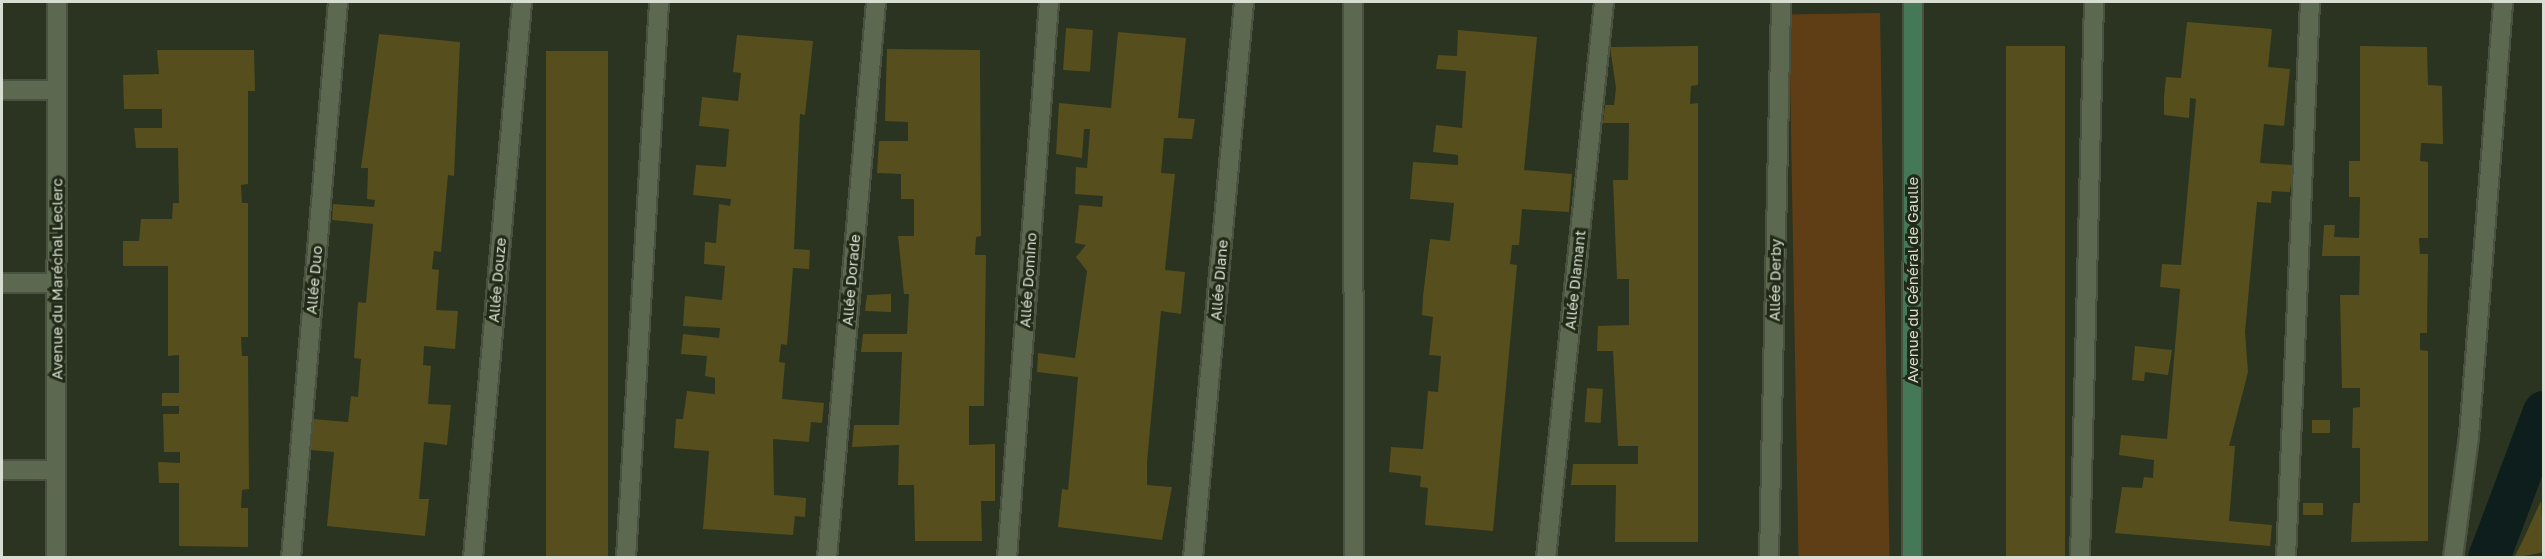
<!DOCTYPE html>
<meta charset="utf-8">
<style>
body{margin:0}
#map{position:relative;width:2545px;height:559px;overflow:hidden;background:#2a3420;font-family:"Golos Text",sans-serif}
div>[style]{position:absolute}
.green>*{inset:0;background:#603e15;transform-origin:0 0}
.canal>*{height:42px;margin:-21px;padding:0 21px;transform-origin:21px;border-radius:21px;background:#0d1e1c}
.building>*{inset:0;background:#574e1d;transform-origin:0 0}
.roads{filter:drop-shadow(2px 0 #4a5140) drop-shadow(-2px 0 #4a5140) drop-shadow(0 2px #4a5140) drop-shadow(0 -2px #4a5140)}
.minor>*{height:18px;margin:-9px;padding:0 9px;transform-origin:9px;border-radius:9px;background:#5d6851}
.secondary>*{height:18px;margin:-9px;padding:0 9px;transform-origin:9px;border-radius:9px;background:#457857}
span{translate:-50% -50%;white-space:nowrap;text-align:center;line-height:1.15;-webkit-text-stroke:6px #212a16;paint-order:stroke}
.street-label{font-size:15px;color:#d7ddd0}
.frame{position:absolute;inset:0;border:3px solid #d7ddd0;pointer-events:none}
</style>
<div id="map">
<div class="green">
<div style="left:1880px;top:13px;width:544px;height:91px;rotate:89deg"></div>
</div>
<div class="canal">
<div style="left:2489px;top:558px;width:156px;rotate:-69.4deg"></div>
</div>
<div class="building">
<div style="clip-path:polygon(2187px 22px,2272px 29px,2268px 67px,2290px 69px,2284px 126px,2264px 124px,2260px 163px,2293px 165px,2290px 192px,2272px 191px,2271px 203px,2257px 202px,2245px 332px,2248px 372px,2229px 446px,2235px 446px,2229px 521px,2272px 525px,2270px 546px,2115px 533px,2122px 487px,2142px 488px,2144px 477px,2153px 478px,2154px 460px,2119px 455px,2121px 435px,2167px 439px,2180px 289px,2160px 287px,2162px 264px,2181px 265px,2196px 99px,2190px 98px,2189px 118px,2164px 115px,2164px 96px,2166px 77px,2181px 78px)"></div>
<div style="left:1066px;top:28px;width:27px;height:42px;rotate:4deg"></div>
<div style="clip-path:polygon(1458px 30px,1537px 37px,1524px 170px,1572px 174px,1569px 212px,1522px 209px,1519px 245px,1512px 245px,1510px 264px,1517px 265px,1493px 531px,1425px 525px,1428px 488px,1420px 487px,1421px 476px,1389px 472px,1391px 447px,1423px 449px,1428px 391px,1438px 392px,1441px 356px,1429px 355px,1433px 317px,1422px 315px,1423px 296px,1430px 239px,1450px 241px,1454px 203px,1410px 199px,1413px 162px,1458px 165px,1458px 155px,1433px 152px,1436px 125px,1462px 128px,1466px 71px,1436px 69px,1438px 55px,1457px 56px)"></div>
<div style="clip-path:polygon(1118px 32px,1186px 38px,1178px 118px,1195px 119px,1192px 139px,1164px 138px,1161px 173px,1175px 174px,1165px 270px,1185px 272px,1181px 314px,1161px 311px,1147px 462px,1147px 485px,1172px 487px,1162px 540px,1058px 527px,1062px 489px,1068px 490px,1078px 377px,1037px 372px,1038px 353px,1075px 358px,1087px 271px,1076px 257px,1086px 245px,1075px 243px,1079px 205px,1102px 207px,1103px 196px,1075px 194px,1076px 167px,1087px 168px,1090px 129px,1084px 129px,1082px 158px,1056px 154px,1059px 103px,1111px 108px)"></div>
<div style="clip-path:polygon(379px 34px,460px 42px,454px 176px,448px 175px,441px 252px,434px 251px,432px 269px,439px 270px,436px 310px,458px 311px,455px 349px,424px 346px,423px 365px,431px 366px,428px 404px,451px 405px,447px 445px,424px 442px,419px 499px,429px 499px,425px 536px,327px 526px,334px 452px,311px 450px,313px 419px,348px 422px,351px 396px,358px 397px,361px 359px,354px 358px,358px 302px,366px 303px,373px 224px,332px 220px,333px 204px,374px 207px,375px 200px,367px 199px,368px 168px,361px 168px)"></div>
<div style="clip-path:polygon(737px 35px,813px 41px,805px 115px,800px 114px,794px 249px,810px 250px,809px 269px,793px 268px,787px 345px,781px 344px,779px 362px,785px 363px,782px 399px,824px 403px,822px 423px,811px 422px,809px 442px,773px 439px,774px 495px,806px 498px,805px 517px,795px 516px,793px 535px,703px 529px,709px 451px,674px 448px,676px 419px,683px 419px,687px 391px,715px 394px,715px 378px,705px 376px,707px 356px,681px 354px,683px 334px,719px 338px,720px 328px,683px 326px,685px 296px,722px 300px,725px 266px,704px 264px,705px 242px,716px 243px,719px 204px,730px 206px,731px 199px,693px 195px,696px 165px,726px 167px,729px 129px,699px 126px,702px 97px,738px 101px,741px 73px,733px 72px)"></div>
<div style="clip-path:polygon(1698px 46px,1698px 85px,1691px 86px,1690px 104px,1698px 103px,1698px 542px,1615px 542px,1616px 485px,1571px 485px,1573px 464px,1638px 464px,1638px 446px,1618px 446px,1613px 351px,1597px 351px,1598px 326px,1629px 325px,1629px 279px,1617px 279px,1613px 180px,1628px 180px,1629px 123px,1603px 123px,1605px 105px,1614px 105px,1616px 88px,1610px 47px)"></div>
<div style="left:2006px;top:46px;width:59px;height:512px"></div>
<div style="clip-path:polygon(2360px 46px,2427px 47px,2428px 85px,2442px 86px,2443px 144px,2421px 143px,2420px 161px,2428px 162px,2428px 238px,2419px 238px,2420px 254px,2428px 254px,2427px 333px,2420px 333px,2420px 350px,2428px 351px,2428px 541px,2351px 542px,2353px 503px,2360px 503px,2360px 448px,2352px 448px,2353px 408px,2360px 407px,2360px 388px,2342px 388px,2340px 295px,2359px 295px,2360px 256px,2322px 256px,2324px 225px,2335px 225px,2334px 237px,2359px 238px,2360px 197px,2349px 197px,2349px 161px,2360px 161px)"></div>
<div style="clip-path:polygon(887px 49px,980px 50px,981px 236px,976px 237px,975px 255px,986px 255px,984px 406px,969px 406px,969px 445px,995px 444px,995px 501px,981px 501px,982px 541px,915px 541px,914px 485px,898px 485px,899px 445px,852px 447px,854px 425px,899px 425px,902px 352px,861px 352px,863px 334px,907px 334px,909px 294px,904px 294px,898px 236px,914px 236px,914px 199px,901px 199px,901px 174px,877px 173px,879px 141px,908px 141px,908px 122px,885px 121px)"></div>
<div style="clip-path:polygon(157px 50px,254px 50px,255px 91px,248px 91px,248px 184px,241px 185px,242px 203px,248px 203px,248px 337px,241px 337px,242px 356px,248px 356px,249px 489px,242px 490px,241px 508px,248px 508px,248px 547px,179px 546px,179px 483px,159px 483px,158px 462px,180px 463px,180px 452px,164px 452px,163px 414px,179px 414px,179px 406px,162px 406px,162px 393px,179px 393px,179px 355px,168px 356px,168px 266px,123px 266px,123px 241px,139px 241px,141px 219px,172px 219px,173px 203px,179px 203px,178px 148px,136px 148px,134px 128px,162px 128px,162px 109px,124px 109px,123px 75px,159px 74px)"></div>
<div style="left:608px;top:51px;width:507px;height:62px;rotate:90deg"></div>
<div style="clip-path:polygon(891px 294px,891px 312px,865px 311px,867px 295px)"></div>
<div style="clip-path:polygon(2135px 346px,2172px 350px,2168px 375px,2145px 372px,2144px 381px,2132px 380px)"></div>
<div style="left:1587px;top:388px;width:16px;height:34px;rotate:4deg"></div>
<div style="left:2312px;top:420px;width:18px;height:13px"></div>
<div style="clip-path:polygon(2541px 501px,2544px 552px,2514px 558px,2523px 540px)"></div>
<div style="left:2303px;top:503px;width:20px;height:12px"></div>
</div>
<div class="roads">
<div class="minor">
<div style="left:1353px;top:2px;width:556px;rotate:89.9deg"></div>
<div style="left:2px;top:90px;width:55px"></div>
<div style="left:2px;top:283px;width:55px"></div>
<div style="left:2px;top:470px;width:54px"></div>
<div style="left:56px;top:558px;width:556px;rotate:-89.9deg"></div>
<div style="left:291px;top:558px;width:558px;rotate:-85.17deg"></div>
<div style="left:473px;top:558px;width:558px;rotate:-84.96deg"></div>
<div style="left:626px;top:558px;width:557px;rotate:-86.6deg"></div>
<div style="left:827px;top:558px;width:558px;rotate:-84.96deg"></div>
<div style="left:1007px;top:558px;width:558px;rotate:-85.68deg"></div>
<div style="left:1193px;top:558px;width:558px;rotate:-84.76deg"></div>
<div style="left:1546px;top:558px;width:559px;rotate:-84.04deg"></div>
<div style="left:1769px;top:558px;width:556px;rotate:-88.76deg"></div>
<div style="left:2080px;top:558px;width:556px;rotate:-88.56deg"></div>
<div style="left:2286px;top:558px;width:557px;rotate:-87.53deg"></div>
<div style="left:2453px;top:558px;width:123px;rotate:-82.5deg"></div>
<div style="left:2469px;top:436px;width:435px;rotate:-85.5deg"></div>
</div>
<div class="secondary">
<div style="left:1912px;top:558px;width:556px;rotate:-89.9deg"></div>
</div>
</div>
<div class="street-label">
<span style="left:57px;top:279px;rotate:-90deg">Avenue du Maréchal Leclerc</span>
<span style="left:314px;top:280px;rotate:-85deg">Allée Duo</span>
<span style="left:497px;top:280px;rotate:-85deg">Allée Douze</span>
<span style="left:851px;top:280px;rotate:-85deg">Allée Dorade</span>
<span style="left:1028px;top:280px;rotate:-86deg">Allée Domino</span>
<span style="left:1219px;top:280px;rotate:-85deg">Allée Diane</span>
<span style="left:1575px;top:280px;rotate:-84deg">Allée Diamant</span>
<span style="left:1775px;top:280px;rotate:-89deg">Allée Derby</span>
<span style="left:1913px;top:280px;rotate:-90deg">Avenue du Général de Gaulle</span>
</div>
<div class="frame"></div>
</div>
